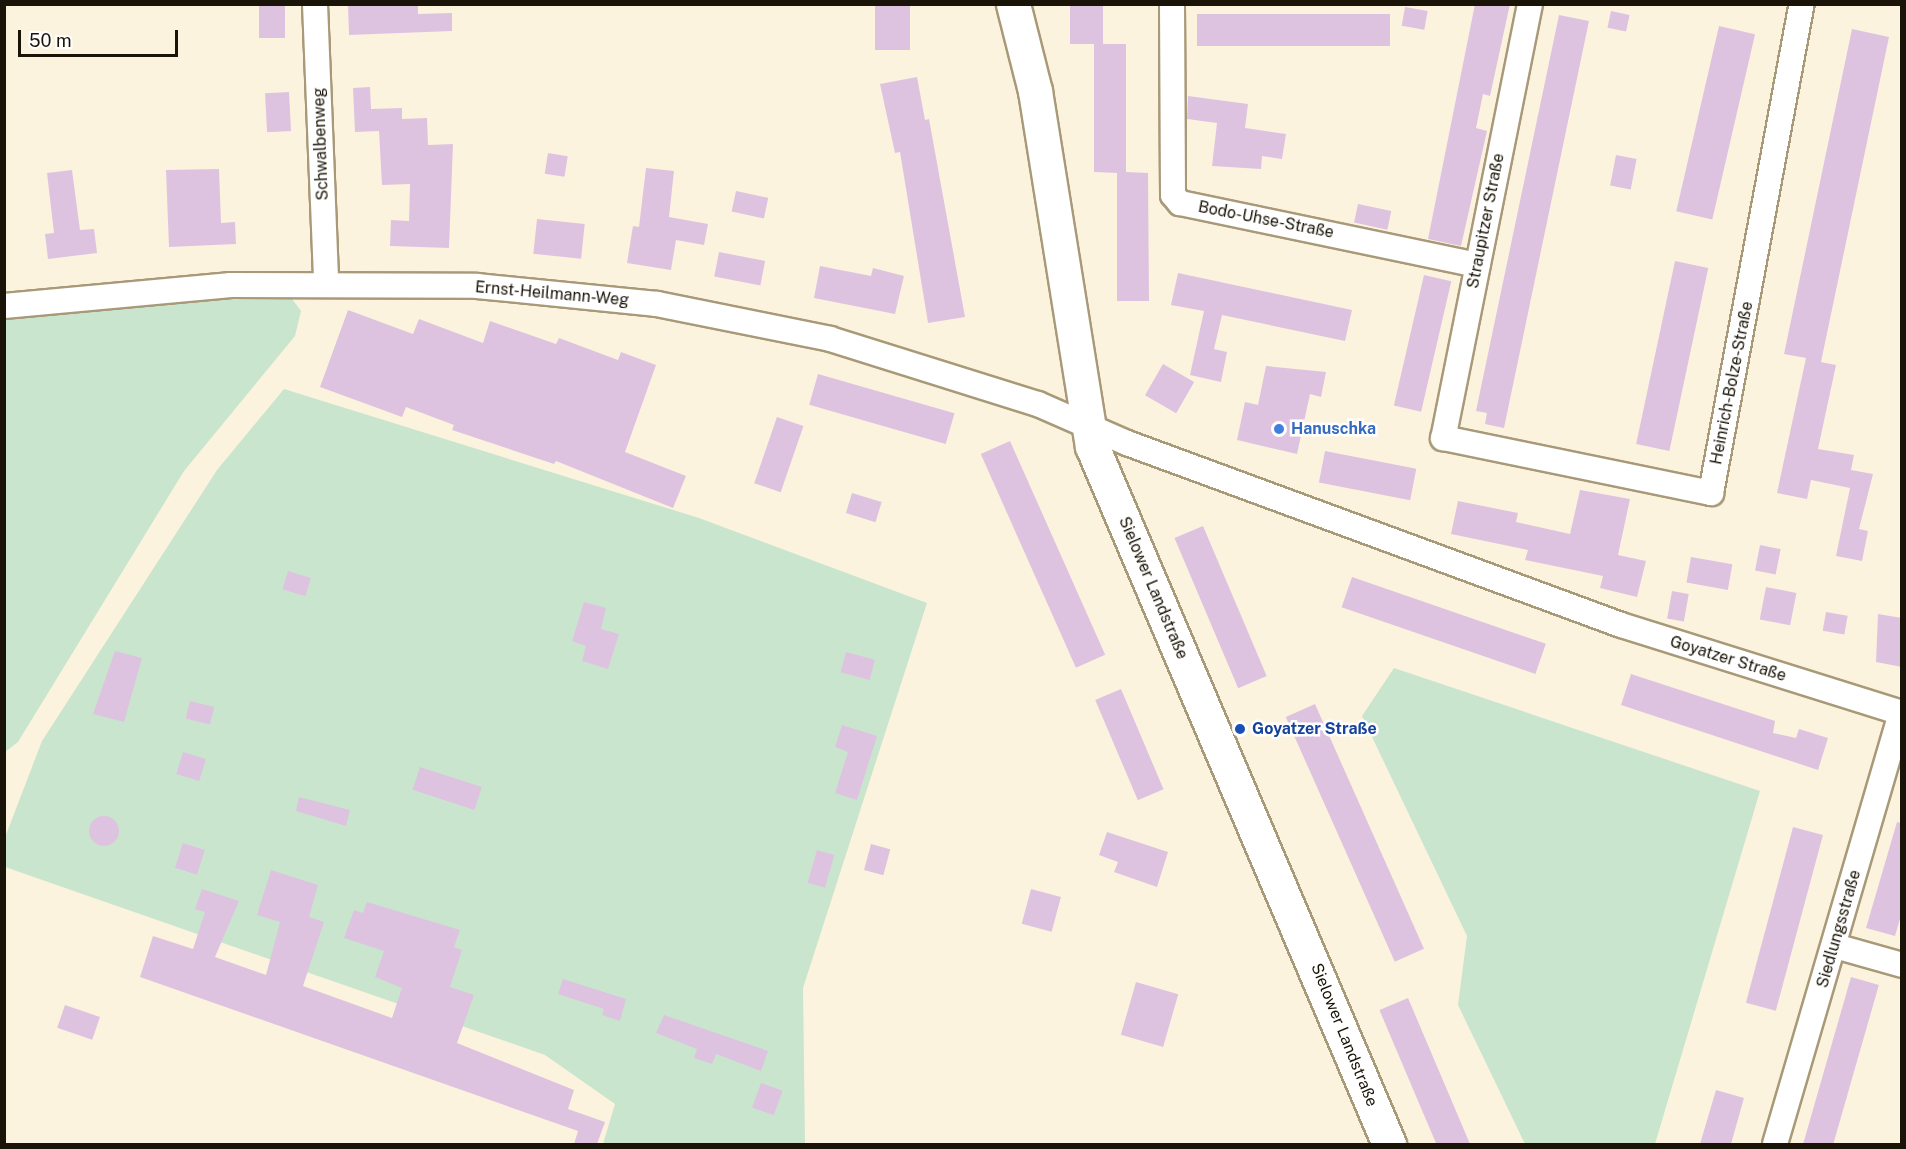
<!DOCTYPE html>
<meta charset="utf-8">
<style>
body{margin:0}
#map{position:relative;width:1906px;height:1149px;overflow:hidden;background:#fcf3de;font-family:"Public Sans",sans-serif}
div>[style]{position:absolute}
.green>*{inset:0;background:#c9e5cd}
.building>*{inset:0;background:#dec3e1;transform-origin:0 0}
.round{border-radius:50%}
.roads{filter:drop-shadow(2px 0 #a89978) drop-shadow(-2px 0 #a89978) drop-shadow(0 2px #a89978) drop-shadow(0 -2px #a89978)}
.minor>*{height:24px;margin:-12px;padding:0 12px;transform-origin:12px;border-radius:12px;background:#fff}
.secondary>*{height:33px;margin:-16.5px;padding:0 16.5px;transform-origin:16.5px;border-radius:16.5px;background:#fff}
.dots>*{width:16px;height:16px;translate:-50% -50%;box-sizing:border-box;border:3px solid #fff;border-radius:50%}
span{translate:-50% -50%;white-space:nowrap;text-align:center;line-height:1.15;-webkit-text-stroke:5px #fff;paint-order:stroke}
.street-label{font-size:16px;color:#191407}
.shop-label{font-size:16px;color:#366cbe;font-weight:700}
.left{translate:0 -50%;text-align:left}
.transit-label{font-size:16px;color:#164399;font-weight:700}
.frame{position:absolute;inset:0;border:6px solid #191407;pointer-events:none}
.scale{position:absolute;left:18px;top:30px;width:160px;height:27px;box-sizing:border-box;border:3px solid #191407;border-top:0;padding-left:8px;font-size:18px;line-height:21px;white-space:nowrap;color:#191407;-webkit-text-stroke:4px #fff;paint-order:stroke}
</style>
<div id="map">
<div class="green">
<div style="clip-path:polygon(287px 292px,301px 311px,295px 336px,184px 471px,18px 742px,5px 752px,5px 317px)"></div>
<div style="clip-path:polygon(284px 389px,699px 518px,927px 603px,803px 988px,805px 1144px,603px 1144px,615px 1104px,545px 1055px,5px 867px,4px 840px,42px 741px,217px 470px)"></div>
<div style="clip-path:polygon(1394px 668px,1760px 791px,1655px 1144px,1525px 1144px,1458px 1005px,1467px 936px,1362px 716px)"></div>
</div>
<div class="building">
<div style="left:259px;top:4px;width:26px;height:34px"></div>
<div style="clip-path:polygon(348px 4px,418px 4px,418px 14px,452px 13px,452px 31px,349px 35px)"></div>
<div style="left:875px;top:4px;width:35px;height:46px"></div>
<div style="clip-path:polygon(1070px 4px,1103px 4px,1103px 44px,1126px 44px,1126px 172px,1148px 173px,1149px 301px,1117px 301px,1117px 173px,1094px 172px,1094px 44px,1070px 44px)"></div>
<div style="clip-path:polygon(1475px 4px,1510px 4px,1490px 96px,1483px 94px,1476px 128px,1487px 131px,1461px 246px,1428px 239px)"></div>
<div style="left:1405px;top:7px;width:23px;height:19px;rotate:10deg"></div>
<div style="left:1611px;top:11px;width:19px;height:17px;rotate:12deg"></div>
<div style="left:1197px;top:14px;width:193px;height:32px"></div>
<div style="clip-path:polygon(1559px 15px,1589px 21px,1504px 428px,1485px 424px,1487px 413px,1476px 411px)"></div>
<div style="left:1719px;top:26px;width:37px;height:190px;rotate:13deg"></div>
<div style="clip-path:polygon(1852px 29px,1889px 37px,1821px 362px,1836px 365px,1818px 449px,1854px 455px,1851px 470px,1873px 474px,1859px 529px,1868px 531px,1862px 561px,1836px 556px,1850px 488px,1811px 480px,1807px 499px,1777px 493px,1806px 358px,1784px 354px)"></div>
<div style="clip-path:polygon(917px 77px,925px 120px,929px 119px,965px 317px,928px 323px,900px 152px,895px 153px,880px 84px)"></div>
<div style="clip-path:polygon(370px 87px,371px 109px,402px 108px,402px 119px,427px 118px,428px 145px,453px 144px,449px 248px,390px 246px,391px 220px,409px 221px,410px 184px,382px 185px,379px 131px,355px 132px,353px 88px)"></div>
<div style="left:289px;top:92px;width:39px;height:24px;rotate:87deg"></div>
<div style="clip-path:polygon(1188px 96px,1248px 104px,1245px 128px,1286px 134px,1282px 159px,1262px 156px,1261px 169px,1212px 166px,1217px 123px,1187px 119px)"></div>
<div style="left:548px;top:153px;width:20px;height:21px;rotate:9deg"></div>
<div style="left:1616px;top:155px;width:21px;height:31px;rotate:11deg"></div>
<div style="clip-path:polygon(646px 168px,674px 171px,669px 217px,708px 224px,704px 245px,676px 240px,671px 270px,627px 263px,633px 226px,639px 227px)"></div>
<div style="clip-path:polygon(219px 169px,221px 223px,235px 222px,236px 244px,169px 247px,166px 170px)"></div>
<div style="clip-path:polygon(72px 170px,80px 230px,94px 229px,97px 253px,48px 259px,45px 234px,54px 233px,47px 173px)"></div>
<div style="left:736px;top:191px;width:33px;height:21px;rotate:12deg"></div>
<div style="left:1358px;top:204px;width:34px;height:19px;rotate:12deg"></div>
<div style="left:537px;top:219px;width:48px;height:35px;rotate:6deg"></div>
<div style="left:719px;top:252px;width:47px;height:25px;rotate:11deg"></div>
<div style="left:1675px;top:261px;width:34px;height:187px;rotate:12deg"></div>
<div style="clip-path:polygon(820px 266px,871px 276px,873px 268px,904px 276px,895px 314px,814px 298px)"></div>
<div style="clip-path:polygon(1178px 273px,1352px 310px,1345px 341px,1222px 315px,1214px 349px,1227px 352px,1221px 382px,1190px 375px,1204px 311px,1171px 305px)"></div>
<div style="left:1424px;top:275px;width:28px;height:134px;rotate:13deg"></div>
<div style="clip-path:polygon(348px 310px,413px 334px,419px 319px,483px 343px,490px 321px,556px 344px,559px 338px,618px 360px,621px 352px,656px 365px,625px 452px,686px 476px,673px 508px,556px 461px,554px 464px,452px 430px,454px 425px,406px 407px,402px 417px,320px 387px)"></div>
<div style="left:1163px;top:364px;width:36px;height:36px;rotate:30deg"></div>
<div style="clip-path:polygon(1266px 366px,1326px 372px,1321px 397px,1310px 394px,1297px 454px,1237px 440px,1245px 402px,1258px 405px)"></div>
<div style="left:818px;top:374px;width:142px;height:32px;rotate:16deg"></div>
<div style="left:777px;top:417px;width:28px;height:70px;rotate:19deg"></div>
<div style="left:1010px;top:441px;width:234px;height:32px;rotate:66deg"></div>
<div style="left:1325px;top:451px;width:93px;height:32px;rotate:11deg"></div>
<div style="clip-path:polygon(1580px 490px,1630px 499px,1618px 555px,1646px 561px,1637px 597px,1600px 588px,1603px 576px,1525px 560px,1528px 550px,1451px 534px,1458px 501px,1518px 513px,1516px 522px,1570px 534px)"></div>
<div style="left:852px;top:493px;width:31px;height:21px;rotate:17deg"></div>
<div style="left:1203px;top:526px;width:163px;height:31px;rotate:67deg"></div>
<div style="left:1760px;top:545px;width:21px;height:26px;rotate:11deg"></div>
<div style="left:1691px;top:557px;width:42px;height:26px;rotate:10deg"></div>
<div style="left:288px;top:571px;width:24px;height:19px;rotate:17deg"></div>
<div style="left:1352px;top:577px;width:205px;height:32px;rotate:19deg"></div>
<div style="left:1766px;top:587px;width:31px;height:33px;rotate:11deg"></div>
<div style="left:1672px;top:591px;width:17px;height:28px;rotate:10deg"></div>
<div style="clip-path:polygon(584px 602px,606px 608px,601px 629px,619px 634px,608px 669px,582px 661px,586px 646px,572px 641px)"></div>
<div style="left:1826px;top:612px;width:22px;height:19px;rotate:10deg"></div>
<div style="clip-path:polygon(1878px 614px,1902px 618px,1902px 667px,1876px 662px)"></div>
<div style="clip-path:polygon(115px 651px,142px 658px,124px 722px,93px 714px)"></div>
<div style="left:846px;top:652px;width:30px;height:21px;rotate:15deg"></div>
<div style="clip-path:polygon(1631px 674px,1775px 721px,1773px 733px,1796px 738px,1799px 729px,1828px 738px,1818px 770px,1621px 705px)"></div>
<div style="left:1121px;top:689px;width:109px;height:28px;rotate:67deg"></div>
<div style="left:190px;top:701px;width:25px;height:18px;rotate:14deg"></div>
<div style="left:1315px;top:704px;width:268px;height:32px;rotate:66deg"></div>
<div style="clip-path:polygon(842px 725px,877px 736px,857px 800px,835px 793px,848px 752px,835px 747px)"></div>
<div style="left:183px;top:752px;width:24px;height:23px;rotate:17deg"></div>
<div style="left:420px;top:767px;width:65px;height:24px;rotate:18deg"></div>
<div style="clip-path:polygon(299px 797px,350px 810px,346px 826px,296px 811px)"></div>
<div class="round" style="left:89px;top:816px;width:30px;height:30px"></div>
<div style="clip-path:polygon(1897px 822px,1902px 823px,1902px 912px,1895px 936px,1866px 928px)"></div>
<div style="left:1793px;top:827px;width:31px;height:182px;rotate:15deg"></div>
<div style="clip-path:polygon(1107px 832px,1168px 852px,1157px 887px,1114px 872px,1118px 862px,1099px 855px)"></div>
<div style="left:183px;top:843px;width:23px;height:26px;rotate:18deg"></div>
<div style="left:871px;top:844px;width:20px;height:27px;rotate:15deg"></div>
<div style="left:817px;top:850px;width:18px;height:34px;rotate:16deg"></div>
<div style="clip-path:polygon(271px 870px,318px 885px,309px 917px,324px 922px,303px 986px,392px 1018px,402px 988px,375px 977px,384px 951px,344px 938px,354px 910px,363px 913px,367px 902px,460px 930px,454px 947px,462px 950px,450px 987px,474px 995px,457px 1043px,574px 1090px,568px 1109px,605px 1122px,597px 1144px,574px 1144px,578px 1131px,140px 977px,153px 936px,193px 949px,205px 912px,195px 909px,202px 889px,239px 901px,215px 957px,266px 975px,280px 922px,257px 915px)"></div>
<div style="left:1031px;top:889px;width:31px;height:36px;rotate:15deg"></div>
<div style="left:1851px;top:977px;width:29px;height:174px;rotate:16deg"></div>
<div style="clip-path:polygon(563px 979px,626px 999px,620px 1021px,602px 1015px,604px 1009px,558px 994px)"></div>
<div style="left:1136px;top:982px;width:44px;height:55px;rotate:16deg"></div>
<div style="left:1408px;top:998px;width:159px;height:31px;rotate:67deg"></div>
<div style="left:65px;top:1005px;width:37px;height:24px;rotate:19deg"></div>
<div style="clip-path:polygon(664px 1015px,768px 1051px,761px 1071px,716px 1054px,712px 1064px,694px 1058px,697px 1049px,656px 1033px)"></div>
<div style="left:761px;top:1083px;width:23px;height:26px;rotate:20deg"></div>
<div style="clip-path:polygon(1716px 1090px,1744px 1098px,1731px 1144px,1700px 1144px)"></div>
</div>
<div class="roads">
<div class="minor">
<div style="left:315px;top:4px;width:279px;rotate:87.7deg"></div>
<div style="left:1172px;top:4px;width:191px;rotate:89.7deg"></div>
<div style="left:1173px;top:195px;width:11px;rotate:49deg"></div>
<div style="left:1180px;top:203px;width:304px;rotate:11.8deg"></div>
<div style="left:1530px;top:4px;width:443px;rotate:101.3deg"></div>
<div style="left:1443px;top:438px;width:274px;rotate:11.6deg"></div>
<div style="left:1711px;top:493px;width:497px;rotate:-79.5deg"></div>
<div style="left:4px;top:306px;width:228px;rotate:-5.3deg"></div>
<div style="left:231px;top:285px;width:246px;rotate:0.2deg"></div>
<div style="left:477px;top:286px;width:181px;rotate:5.7deg"></div>
<div style="left:657px;top:304px;width:177px;rotate:11.4deg"></div>
<div style="left:830px;top:339px;width:218px;rotate:17.4deg"></div>
<div style="left:1038px;top:404px;width:97px;rotate:23.7deg"></div>
<div style="left:1127px;top:443px;width:526px;rotate:20.22deg"></div>
<div style="left:1621px;top:625px;width:294px;rotate:17.4deg"></div>
<div style="left:1835px;top:946px;width:70px;rotate:15.8deg"></div>
<div style="left:1775px;top:1144px;width:449px;rotate:-73.7deg"></div>
</div>
<div class="secondary">
<div style="left:1013px;top:4px;width:90px;rotate:75.8deg"></div>
<div style="left:1035px;top:91px;width:360px;rotate:80.9deg"></div>
<div style="left:1092px;top:446px;width:759px;rotate:66.95deg"></div>
</div>
</div>
<div class="dots">
<div style="left:1279px;top:429px;background:#3f7fe0"></div>
<div style="left:1240px;top:729px;background:#1a4fb4"></div>
</div>
<div class="street-label">
<span style="left:321px;top:144px;rotate:-92deg">Schwalbenweg</span>
<span style="left:1266px;top:220px;rotate:11deg">Bodo-Uhse-Straße</span>
<span style="left:1486px;top:221px;rotate:-79deg">Straupitzer Straße</span>
<span style="left:552px;top:294px;rotate:5deg">Ernst-Heilmann-Weg</span>
<span style="left:1732px;top:383px;rotate:-79deg">Heinrich-Bolze-Straße</span>
<span style="left:1153px;top:588px;rotate:67deg">Sielower Landstraße</span>
<span style="left:1728px;top:659px;rotate:17deg">Goyatzer Straße</span>
<span style="left:1839px;top:929px;rotate:-74deg">Siedlungsstraße</span>
<span style="left:1344px;top:1035px;rotate:68deg">Sielower Landstraße</span>
</div>
<div class="shop-label">
<span class="left" style="left:1291px;top:429px">Hanuschka</span>
</div>
<div class="transit-label">
<span class="left" style="left:1252px;top:729px">Goyatzer Straße</span>
</div>
<div class="frame"></div>
<div class="scale">50 m</div>
</div>
